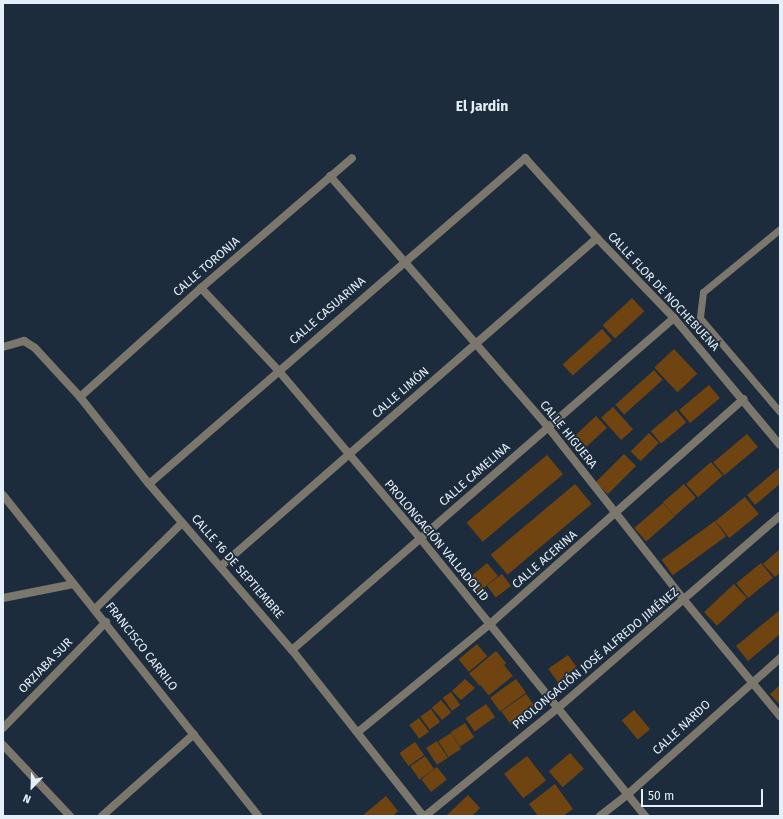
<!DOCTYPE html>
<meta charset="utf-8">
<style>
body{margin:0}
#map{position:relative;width:783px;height:819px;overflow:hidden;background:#1d2c3c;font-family:"Fira Sans",sans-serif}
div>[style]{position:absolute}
.building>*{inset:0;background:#704410;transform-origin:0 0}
.service>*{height:7px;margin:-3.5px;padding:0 3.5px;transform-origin:3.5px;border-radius:3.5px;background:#7c776d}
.minor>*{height:8px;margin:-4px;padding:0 4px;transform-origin:4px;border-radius:4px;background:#7c776d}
span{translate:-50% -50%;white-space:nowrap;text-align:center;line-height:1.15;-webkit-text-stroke:3.5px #1d2c3c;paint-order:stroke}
.street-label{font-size:12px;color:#e5eff9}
.quarter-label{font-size:14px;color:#e5eff9;font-weight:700}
.frame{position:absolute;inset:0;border:4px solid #e5eff9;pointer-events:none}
.north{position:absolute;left:12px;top:767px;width:40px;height:40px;-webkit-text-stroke:3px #1d2c3c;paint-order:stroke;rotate:203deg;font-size:11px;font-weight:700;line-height:16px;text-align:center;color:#e5eff9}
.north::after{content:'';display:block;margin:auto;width:14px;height:18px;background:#e5eff9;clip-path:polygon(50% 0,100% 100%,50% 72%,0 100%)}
.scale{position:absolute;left:641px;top:789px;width:122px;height:18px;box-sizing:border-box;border:2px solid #e5eff9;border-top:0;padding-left:5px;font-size:12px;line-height:14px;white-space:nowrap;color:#e5eff9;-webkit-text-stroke:3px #1d2c3c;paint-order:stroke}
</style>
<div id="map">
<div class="building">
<div style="left:632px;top:298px;width:18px;height:40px;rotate:47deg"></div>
<div style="left:602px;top:329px;width:15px;height:53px;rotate:48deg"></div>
<div style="left:674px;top:349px;width:34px;height:27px;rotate:47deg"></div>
<div style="left:654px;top:370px;width:13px;height:52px;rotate:48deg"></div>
<div style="left:709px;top:385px;width:17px;height:39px;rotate:50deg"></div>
<div style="left:613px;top:407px;width:30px;height:16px;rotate:48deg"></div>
<div style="left:676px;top:410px;width:16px;height:33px;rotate:50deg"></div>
<div style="left:596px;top:416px;width:16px;height:38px;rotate:47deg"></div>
<div style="left:649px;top:433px;width:14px;height:26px;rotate:45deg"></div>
<div style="left:747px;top:434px;width:17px;height:44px;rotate:50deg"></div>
<div style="left:624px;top:454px;width:17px;height:40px;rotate:45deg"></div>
<div style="left:547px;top:455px;width:25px;height:105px;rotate:50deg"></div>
<div style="left:711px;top:462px;width:18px;height:33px;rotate:49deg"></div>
<div style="clip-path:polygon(779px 468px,780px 484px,755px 505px,747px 495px)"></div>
<div style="left:575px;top:484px;width:26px;height:110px;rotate:50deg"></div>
<div style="left:684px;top:484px;width:18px;height:28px;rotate:49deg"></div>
<div style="left:745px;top:497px;width:22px;height:38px;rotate:51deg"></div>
<div style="left:663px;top:503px;width:18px;height:38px;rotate:49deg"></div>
<div style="left:715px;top:521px;width:19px;height:66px;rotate:54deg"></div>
<div style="clip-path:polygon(780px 549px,780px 573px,775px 577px,763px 564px)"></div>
<div style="left:487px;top:563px;width:17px;height:28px;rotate:50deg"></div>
<div style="left:761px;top:563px;width:19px;height:32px;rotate:51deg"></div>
<div style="left:502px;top:574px;width:15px;height:19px;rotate:53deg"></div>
<div style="left:734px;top:584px;width:19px;height:41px;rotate:47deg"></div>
<div style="clip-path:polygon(780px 610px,780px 634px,748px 661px,736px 646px)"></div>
<div style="left:477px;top:644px;width:16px;height:24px;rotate:50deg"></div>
<div style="left:496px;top:651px;width:16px;height:35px;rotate:50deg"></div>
<div style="left:568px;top:655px;width:19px;height:24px;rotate:55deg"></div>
<div style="left:504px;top:665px;width:14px;height:31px;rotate:51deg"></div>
<div style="clip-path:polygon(465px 679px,475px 688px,461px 700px,452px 691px)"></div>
<div style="left:516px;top:679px;width:17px;height:32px;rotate:54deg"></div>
<div style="clip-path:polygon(780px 685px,780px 705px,770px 694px)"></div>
<div style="left:451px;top:692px;width:16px;height:10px;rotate:55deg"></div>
<div style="left:526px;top:694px;width:16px;height:30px;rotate:55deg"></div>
<div style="left:441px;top:700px;width:16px;height:12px;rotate:50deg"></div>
<div style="left:486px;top:704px;width:16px;height:25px;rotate:55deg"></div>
<div style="left:431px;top:709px;width:16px;height:13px;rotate:55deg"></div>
<div style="left:634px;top:710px;width:25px;height:16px;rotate:50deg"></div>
<div style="left:419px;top:718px;width:17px;height:12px;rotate:54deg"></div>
<div style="left:465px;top:723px;width:17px;height:17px;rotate:57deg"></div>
<div style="left:451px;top:733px;width:19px;height:15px;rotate:58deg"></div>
<div style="left:437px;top:741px;width:20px;height:13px;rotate:57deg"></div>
<div style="left:415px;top:742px;width:16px;height:19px;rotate:55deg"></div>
<div style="left:570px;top:753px;width:21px;height:28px;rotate:49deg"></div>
<div style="left:425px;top:756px;width:16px;height:18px;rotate:55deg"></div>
<div style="left:527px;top:756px;width:31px;height:29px;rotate:52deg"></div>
<div style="left:437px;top:767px;width:16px;height:20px;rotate:52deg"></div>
<div style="clip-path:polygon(555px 784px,573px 809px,563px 816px,538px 816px,529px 804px)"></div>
<div style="clip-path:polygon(468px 795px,480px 808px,472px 816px,446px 816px)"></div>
<div style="clip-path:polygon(386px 796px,398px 811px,393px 816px,362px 816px)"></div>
</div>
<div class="service">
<div style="left:780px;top:229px;width:99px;rotate:140.7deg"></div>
<div style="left:703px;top:292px;width:26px;rotate:97deg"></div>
<div style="left:700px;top:318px;width:123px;rotate:49.6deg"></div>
</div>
<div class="minor">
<div style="left:330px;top:176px;width:332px;rotate:49deg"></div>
<div style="left:548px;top:427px;width:220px;rotate:51.8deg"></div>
<div style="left:684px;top:600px;width:151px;rotate:50.4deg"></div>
<div style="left:201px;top:288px;width:112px;rotate:46.8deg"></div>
<div style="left:278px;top:370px;width:220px;rotate:49.8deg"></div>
<div style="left:420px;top:538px;width:358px;rotate:51deg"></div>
<div style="left:3px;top:347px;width:22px;rotate:-16deg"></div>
<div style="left:24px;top:341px;width:13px;rotate:32deg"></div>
<div style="left:35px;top:348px;width:67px;rotate:47.4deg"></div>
<div style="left:80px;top:397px;width:111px;rotate:51.6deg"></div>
<div style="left:149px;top:484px;width:219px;rotate:49.3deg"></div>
<div style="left:292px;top:650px;width:211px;rotate:51.7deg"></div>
<div style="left:80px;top:397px;width:163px;rotate:-42deg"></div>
<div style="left:201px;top:288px;width:199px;rotate:-40.7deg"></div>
<div style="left:149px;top:484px;width:498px;rotate:-40.9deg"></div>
<div style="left:525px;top:158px;width:108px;rotate:48deg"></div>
<div style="left:597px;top:238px;width:111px;rotate:46.1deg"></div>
<div style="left:674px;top:318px;width:165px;rotate:50.2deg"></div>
<div style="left:3px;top:495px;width:410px;rotate:51.5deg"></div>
<div style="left:221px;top:566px;width:499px;rotate:-41.1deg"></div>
<div style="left:3px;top:598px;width:72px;rotate:-11.2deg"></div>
<div style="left:96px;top:608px;width:121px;rotate:-44.7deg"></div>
<div style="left:292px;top:650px;width:506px;rotate:-40.99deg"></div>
<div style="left:3px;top:728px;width:148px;rotate:-45.8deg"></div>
<div style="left:358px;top:732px;width:171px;rotate:-39.3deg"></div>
<div style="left:490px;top:624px;width:339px;rotate:-41.6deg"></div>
<div style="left:3px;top:745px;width:98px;rotate:46.7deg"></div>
<div style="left:102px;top:816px;width:123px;rotate:-41.7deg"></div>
<div style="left:425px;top:816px;width:171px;rotate:-39.1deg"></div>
<div style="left:558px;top:708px;width:294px;rotate:-40.9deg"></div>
<div style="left:600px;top:816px;width:34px;rotate:-38deg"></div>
<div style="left:627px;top:795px;width:205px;rotate:-41.8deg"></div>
</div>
<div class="street-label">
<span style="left:207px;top:267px;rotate:-41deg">CALLE TORONJA</span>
<span style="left:663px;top:292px;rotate:47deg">CALLE FLOR DE NOCHEBUENA</span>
<span style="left:328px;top:311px;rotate:-41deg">CALLE CASUARINA</span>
<span style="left:401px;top:393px;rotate:-41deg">CALLE LIMÓN</span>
<span style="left:568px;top:435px;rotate:51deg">CALLE HIGUERA</span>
<span style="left:475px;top:475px;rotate:-41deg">CALLE CAMELINA</span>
<span style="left:436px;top:541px;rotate:50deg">PROLONGACIÓN VALLADOLID</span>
<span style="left:545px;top:560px;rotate:-41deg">CALLE ACERINA</span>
<span style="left:237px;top:567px;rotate:49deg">CALLE 16 DE SEPTIEMBRE</span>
<span style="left:141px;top:647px;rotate:52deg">FRANCISCO CARRILO</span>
<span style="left:596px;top:659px;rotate:-40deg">PROLONGACIÓN JOSÉ ALFREDO JIMÉNEZ</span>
<span style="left:46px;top:666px;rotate:-46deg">ORZIABA SUR</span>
<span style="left:682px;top:728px;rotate:-43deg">CALLE NARDO</span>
</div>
<div class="quarter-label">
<span style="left:482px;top:107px">El Jardin</span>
</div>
<div class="frame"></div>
<div class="north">N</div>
<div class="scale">50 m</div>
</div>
